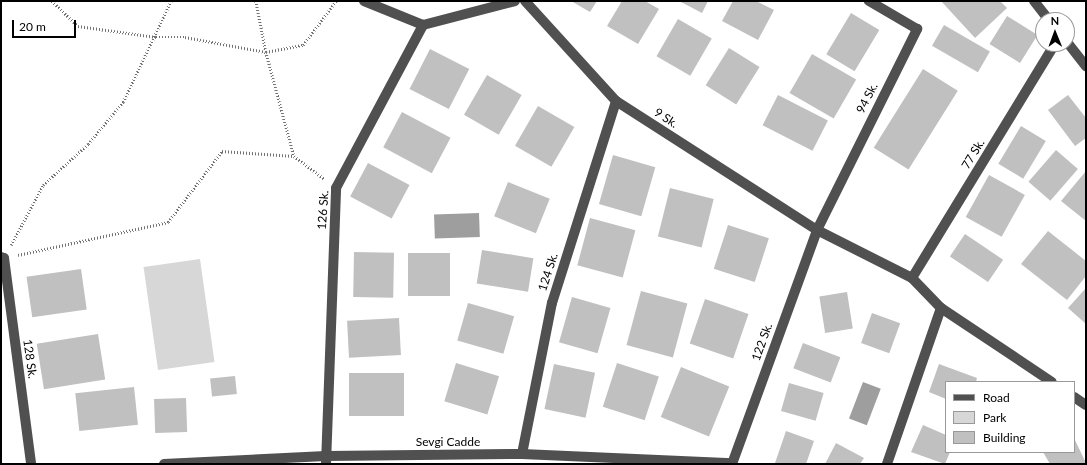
<!DOCTYPE html>
<style>
body{margin:0}
#map{position:relative;width:1087px;height:465px;overflow:hidden;background:#fff;font-family:Lato,sans-serif}
div>[style]{position:absolute}
.green>*{inset:0;background:#d7d7d7;transform-origin:0 0}
.water>*{inset:0;background:#9e9e9e;transform-origin:0 0}
.building>*{inset:0;background:#c0c0c0;transform-origin:0 0}
.path>*{height:2.5px;margin-top:-1.25px;transform-origin:0;background:repeating-linear-gradient(90deg,#727272 0 1px,transparent 0 3px)}
.minor>*{height:10px;margin:-5px;padding:0 5px;transform-origin:5px;border-radius:5px;background:#505050}
span{translate:-50% -50%;white-space:nowrap;text-align:center;line-height:1.15;-webkit-text-stroke:3px #fff;paint-order:stroke}
.street-label{font-size:12px;color:#000}
.frame{position:absolute;inset:0;border:2px solid #000;pointer-events:none}
.legend{position:absolute;left:945px;top:381px;width:130px;height:72px;box-sizing:border-box;background:#fff;border:1px solid #999;margin:0;padding:5px 7px;list-style:none;font-size:12px;color:#000}
.legend li{display:flex;align-items:center;gap:8px;height:20px}
.legend b{width:20px;border:1px solid #999}
.north{position:absolute;left:1035px;top:12px;width:40px;height:40px;box-sizing:border-box;background:#fff;border:1px solid #999;border-radius:50%;rotate:359deg;font-size:11px;font-weight:700;line-height:16px;text-align:center;color:#000}
.north::after{content:'';display:block;margin:auto;width:14px;height:18px;background:#000;clip-path:polygon(50% 0,100% 100%,50% 72%,0 100%)}
.scale{position:absolute;left:12px;top:20px;width:64px;height:18px;box-sizing:border-box;border:2px solid #000;border-top:0;padding-left:5px;font-size:12px;line-height:14px;white-space:nowrap;color:#000;-webkit-text-stroke:3px #fff;paint-order:stroke}
</style>
<div id="map">
<div class="green">
<div style="left:200px;top:259px;width:104px;height:57px;rotate:82deg"></div>
</div>
<div class="water">
<div style="left:479px;top:213px;width:24px;height:45px;rotate:88deg"></div>
<div style="left:863px;top:382px;width:19px;height:39px;rotate:21deg"></div>
</div>
<div class="building">
<div style="clip-path:polygon(571px 1px,597px 1px,590px 12px)"></div>
<div style="clip-path:polygon(622px 1px,645px 1px,659px 9px,638px 44px,607px 26px)"></div>
<div style="clip-path:polygon(679px 1px,708px 1px,702px 13px)"></div>
<div style="clip-path:polygon(733px 1px,756px 1px,774px 10px,758px 40px,722px 21px)"></div>
<div style="clip-path:polygon(941px 1px,1000px 1px,1007px 8px,975px 38px)"></div>
<div style="left:851px;top:13px;width:33px;height:48px;rotate:31deg"></div>
<div style="left:1007px;top:16px;width:36px;height:33px;rotate:32deg"></div>
<div style="left:678px;top:19px;width:39px;height:43px;rotate:30deg"></div>
<div style="left:944px;top:25px;width:53px;height:24px;rotate:30deg"></div>
<div style="left:729px;top:48px;width:36px;height:44px;rotate:32deg"></div>
<div style="left:430px;top:49px;width:44px;height:45px;rotate:27deg"></div>
<div style="left:812px;top:54px;width:51px;height:45px;rotate:30deg"></div>
<div style="left:923px;top:69px;width:41px;height:93px;rotate:32deg"></div>
<div style="left:487px;top:75px;width:40px;height:46px;rotate:30deg"></div>
<div style="left:778px;top:95px;width:56px;height:34px;rotate:27deg"></div>
<div style="clip-path:polygon(1068px 95px,1086px 118px,1086px 138px,1075px 146px,1048px 110px)"></div>
<div style="left:538px;top:106px;width:42px;height:46px;rotate:30deg"></div>
<div style="left:402px;top:112px;width:55px;height:40px;rotate:28deg"></div>
<div style="left:1021px;top:126px;width:29px;height:44px;rotate:31deg"></div>
<div style="left:1056px;top:150px;width:29px;height:42px;rotate:41deg"></div>
<div style="left:613px;top:155px;width:44px;height:51px;rotate:16deg"></div>
<div style="left:368px;top:163px;width:47px;height:38px;rotate:28deg"></div>
<div style="clip-path:polygon(1086px 171px,1086px 221px,1061px 201px)"></div>
<div style="left:989px;top:175px;width:41px;height:48px;rotate:29deg"></div>
<div style="left:508px;top:182px;width:45px;height:37px;rotate:22deg"></div>
<div style="left:670px;top:188px;width:45px;height:50px;rotate:14deg"></div>
<div style="left:590px;top:218px;width:47px;height:49px;rotate:15deg"></div>
<div style="left:728px;top:225px;width:43px;height:46px;rotate:18deg"></div>
<div style="clip-path:polygon(1048px 231px,1086px 261px,1086px 276px,1067px 300px,1021px 264px)"></div>
<div style="left:965px;top:234px;width:46px;height:27px;rotate:34deg"></div>
<div style="left:482px;top:250px;width:52px;height:34px;rotate:9deg"></div>
<div style="left:354px;top:252px;width:40px;height:45px;rotate:1deg"></div>
<div style="left:408px;top:253px;width:42px;height:43px"></div>
<div style="left:81px;top:269px;width:41px;height:55px;rotate:82deg"></div>
<div style="clip-path:polygon(1086px 288px,1086px 324px,1068px 308px)"></div>
<div style="left:641px;top:291px;width:48px;height:56px;rotate:15deg"></div>
<div style="left:847px;top:292px;width:37px;height:28px;rotate:81deg"></div>
<div style="left:572px;top:297px;width:40px;height:47px;rotate:16deg"></div>
<div style="left:705px;top:299px;width:46px;height:47px;rotate:19deg"></div>
<div style="left:468px;top:303px;width:48px;height:39px;rotate:16deg"></div>
<div style="left:872px;top:313px;width:30px;height:32px;rotate:20deg"></div>
<div style="left:399px;top:318px;width:37px;height:52px;rotate:87deg"></div>
<div style="left:98px;top:334px;width:46px;height:62px;rotate:81deg"></div>
<div style="left:803px;top:343px;width:40px;height:27px;rotate:21deg"></div>
<div style="left:456px;top:363px;width:45px;height:40px;rotate:17deg"></div>
<div style="left:617px;top:363px;width:44px;height:46px;rotate:18deg"></div>
<div style="left:554px;top:364px;width:42px;height:46px;rotate:12deg"></div>
<div style="clip-path:polygon(939px 364px,977px 378px,976px 382px,946px 382px,946px 399px,929px 392px)"></div>
<div style="left:681px;top:367px;width:52px;height:54px;rotate:22deg"></div>
<div style="left:404px;top:373px;width:43px;height:55px;rotate:90deg"></div>
<div style="left:235px;top:376px;width:18px;height:25px;rotate:84deg"></div>
<div style="left:789px;top:383px;width:36px;height:29px;rotate:16deg"></div>
<div style="left:134px;top:387px;width:38px;height:59px;rotate:84deg"></div>
<div style="left:186px;top:398px;width:34px;height:32px;rotate:88deg"></div>
<div style="clip-path:polygon(923px 425px,946px 435px,946px 452px,950px 452px,945px 464px,911px 452px)"></div>
<div style="clip-path:polygon(786px 431px,814px 441px,806px 464px,775px 463px)"></div>
<div style="clip-path:polygon(1074px 438px,1086px 463px,1050px 464px,1043px 452px,1074px 452px)"></div>
<div style="clip-path:polygon(836px 443px,864px 458px,860px 464px,825px 464px)"></div>
</div>
<div class="path">
<div style="left:52px;top:1px;width:36px;rotate:44deg"></div>
<div style="left:78px;top:26px;width:79px;rotate:8deg"></div>
<div style="left:156px;top:37px;width:29px"></div>
<div style="left:185px;top:37px;width:82px;rotate:10.5deg"></div>
<div style="left:266px;top:52px;width:38px;rotate:-11deg"></div>
<div style="left:303px;top:45px;width:55px;rotate:-53.1deg"></div>
<div style="left:256px;top:1px;width:52px;rotate:78.9deg"></div>
<div style="left:266px;top:52px;width:108px;rotate:74.9deg"></div>
<div style="left:11px;top:245px;width:68px;rotate:-61.9deg"></div>
<div style="left:43px;top:185px;width:61px;rotate:-42.3deg"></div>
<div style="left:88px;top:144px;width:55px;rotate:-50.2deg"></div>
<div style="left:123px;top:102px;width:112px;rotate:-64.6deg"></div>
<div style="left:18px;top:255px;width:154px;rotate:-12.4deg"></div>
<div style="left:168px;top:222px;width:89px;rotate:-52.7deg"></div>
<div style="left:222px;top:151px;width:72px;rotate:4deg"></div>
<div style="left:294px;top:156px;width:38px;rotate:37deg"></div>
</div>
<div class="minor">
<div style="left:364px;top:1px;width:64px;rotate:22.1deg"></div>
<div style="left:525px;top:1px;width:135px;rotate:47.7deg"></div>
<div style="left:616px;top:101px;width:239px;rotate:32.7deg"></div>
<div style="left:817px;top:230px;width:106px;rotate:26.8deg"></div>
<div style="left:912px;top:278px;width:42px;rotate:46deg"></div>
<div style="left:941px;top:308px;width:165px;rotate:109.1deg"></div>
<div style="left:1034px;top:1px;width:24px;rotate:52deg"></div>
<div style="left:1067px;top:42px;width:31px;rotate:52deg"></div>
<div style="left:1px;top:257px;width:3px;rotate:18deg"></div>
<div style="left:4px;top:258px;width:208px;rotate:82.5deg"></div>
<div style="left:912px;top:278px;width:274px;rotate:-58.6deg"></div>
<div style="left:941px;top:308px;width:133px;rotate:33.7deg"></div>
<div style="left:1074px;top:397px;width:14px;rotate:34deg"></div>
<div style="left:522px;top:454px;width:154px;rotate:-78.8deg"></div>
<div style="left:552px;top:303px;width:212px;rotate:-72.4deg"></div>
<div style="left:164px;top:464px;width:162px;rotate:-2.8deg"></div>
<div style="left:326px;top:456px;width:196px;rotate:-0.6deg"></div>
<div style="left:522px;top:454px;width:210px;rotate:2.5deg"></div>
<div style="left:326px;top:464px;width:276px;rotate:-87.9deg"></div>
<div style="left:336px;top:188px;width:185px;rotate:-61.9deg"></div>
<div style="left:423px;top:25px;width:95px;rotate:-14.6deg"></div>
<div style="left:732px;top:464px;width:249px;rotate:-70deg"></div>
<div style="left:817px;top:230px;width:225px;rotate:-63.5deg"></div>
<div style="left:917px;top:29px;width:56px;rotate:-149.7deg"></div>
</div>
<div class="street-label">
<span style="left:867px;top:98px;rotate:-63deg">94 Sk.</span>
<span style="left:666px;top:118px;rotate:33deg">9 Sk.</span>
<span style="left:973px;top:154px;rotate:-59deg">77 Sk.</span>
<span style="left:323px;top:210px;rotate:-86deg">126 Sk.</span>
<span style="left:548px;top:272px;rotate:-72deg">124 Sk.</span>
<span style="left:762px;top:342px;rotate:-70deg">122 Sk.</span>
<span style="left:30px;top:359px;rotate:82deg">128 Sk.</span>
<span style="left:448px;top:442px">Sevgi Cadde</span>
</div>
<div class="frame"></div>
<ul class="legend">
<li><b style="height:5px;background:#505050"></b>Road</li>
<li><b style="height:11px;background:#d7d7d7"></b>Park</li>
<li><b style="height:11px;background:#c0c0c0"></b>Building</li>
</ul>
<div class="north">N</div>
<div class="scale">20 m</div>
</div>
